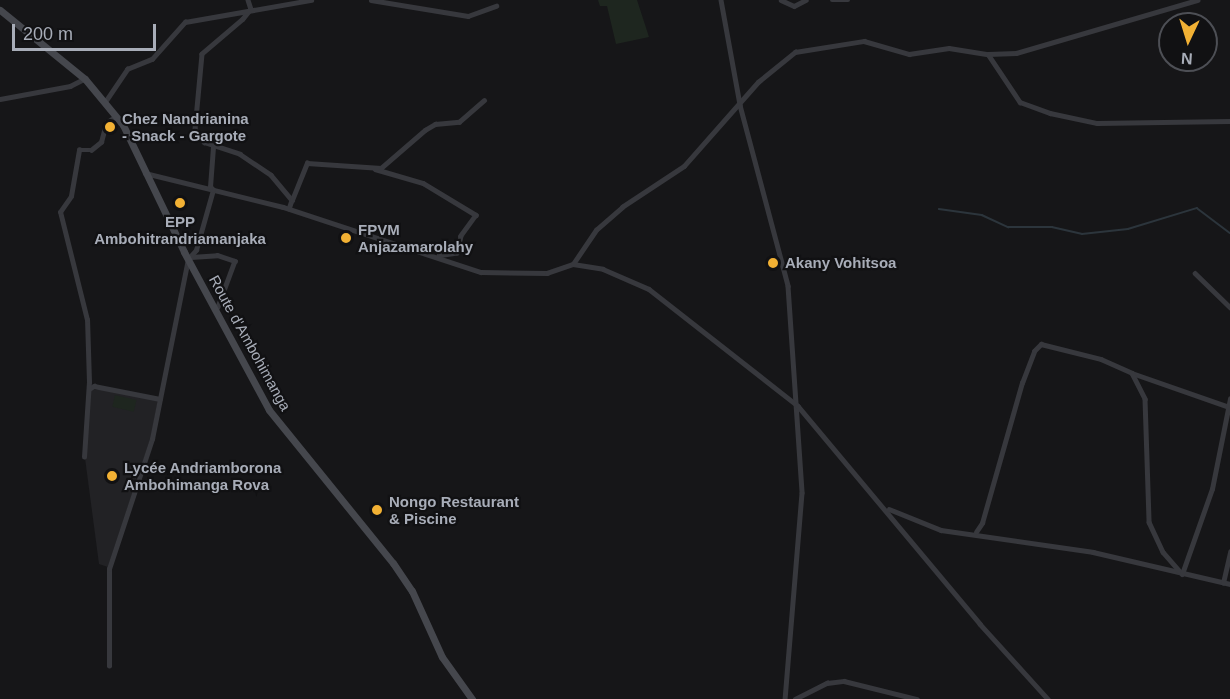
<!DOCTYPE html>
<meta charset="utf-8">
<style>
body{margin:0}
#map{position:relative;width:1230px;height:699px;overflow:hidden;background:#161618;font-family:Arial,sans-serif}
div>[style]{position:absolute}
.built>*{inset:0;background:#222225}
.green>*{inset:0;background:#1e261f;transform-origin:0 0}
.stream>*{height:1.5px;margin:-0.75px;padding:0 0.75px;transform-origin:0.75px;border-radius:0.75px;background:#2c353c}
.street>*{height:4.5px;margin:-2.25px;padding:0 2.25px;transform-origin:2.25px;border-radius:2.25px;background:#37383d}
.secondary>*{height:7px;margin:-3.5px;padding:0 3.5px;transform-origin:3.5px;border-radius:3.5px;background:#45474d}
.dots>*{width:16px;height:16px;translate:-50% -50%;box-sizing:border-box;border:3px solid #111113;border-radius:50%}
span{translate:-50% -50%;white-space:nowrap;text-align:center;line-height:1.15;-webkit-text-stroke:4.5px #111113;paint-order:stroke}
.poi-label{font-size:15px;color:#a8adb8;font-weight:700}
.left{translate:0 -50%;text-align:left}
.street-label{font-size:15px;color:#a8adb8}
.north{position:absolute;left:1158px;top:12px;width:60px;height:60px;box-sizing:border-box;background:#111113;border:2px solid #4d4f55;border-radius:50%;rotate:184deg;font-size:16px;font-weight:700;line-height:24px;text-align:center;color:#a8adb8}
.north::after{content:'';display:block;margin:auto;width:21px;height:27px;background:#f2b134;clip-path:polygon(50% 0,100% 100%,50% 72%,0 100%)}
.scale{position:absolute;left:12px;top:24px;width:144px;height:27px;box-sizing:border-box;border:3px solid #a8adb8;border-top:0;padding-left:8px;font-size:18px;line-height:21px;white-space:nowrap;color:#a8adb8;-webkit-text-stroke:4px #111113;paint-order:stroke}
</style>
<div id="map">
<div class="built">
<div style="clip-path:polygon(104px 389px,158px 401px,151px 437px,108px 567px,99px 564px,85px 458px,91px 390px)"></div>
</div>
<div class="green">
<div style="clip-path:polygon(598px 0,637px 0,649px 37px,616px 44px,607px 6px,600px 6px)"></div>
<div style="left:115px;top:395px;width:22px;height:12px;rotate:13deg"></div>
</div>
<div class="stream">
<div style="left:939px;top:209px;width:43px;rotate:7.9deg"></div>
<div style="left:982px;top:215px;width:29px;rotate:25deg"></div>
<div style="left:1008px;top:227px;width:44px"></div>
<div style="left:1052px;top:227px;width:31px;rotate:13deg"></div>
<div style="left:1082px;top:234px;width:46px;rotate:-6.2deg"></div>
<div style="left:1128px;top:229px;width:72px;rotate:-16.9deg"></div>
<div style="left:1197px;top:208px;width:41px;rotate:37.1deg"></div>
</div>
<div class="street">
<div style="left:248px;top:0;width:9px;rotate:72deg"></div>
<div style="left:251px;top:9px;width:13px;rotate:129deg"></div>
<div style="left:243px;top:19px;width:54px;rotate:139.5deg"></div>
<div style="left:202px;top:54px;width:75px;rotate:95.3deg"></div>
<div style="left:195px;top:129px;width:16px;rotate:55deg"></div>
<div style="left:204px;top:142px;width:38px;rotate:18deg"></div>
<div style="left:240px;top:154px;width:37px;rotate:34deg"></div>
<div style="left:271px;top:175px;width:33px;rotate:50deg"></div>
<div style="left:292px;top:200px;width:9px;rotate:108deg"></div>
<div style="left:371px;top:0;width:98px;rotate:9.4deg"></div>
<div style="left:468px;top:16px;width:30px;rotate:-20deg"></div>
<div style="left:721px;top:0;width:107px;rotate:79.7deg"></div>
<div style="left:740px;top:105px;width:187px;rotate:75.1deg"></div>
<div style="left:788px;top:286px;width:207px;rotate:86.1deg"></div>
<div style="left:802px;top:493px;width:207px;rotate:94.7deg"></div>
<div style="left:781px;top:0;width:14px;rotate:25deg"></div>
<div style="left:794px;top:6px;width:13px;rotate:-27deg"></div>
<div style="left:832px;top:0;width:16px"></div>
<div style="left:988px;top:54px;width:58px;rotate:56.3deg"></div>
<div style="left:1020px;top:102px;width:32px;rotate:20deg"></div>
<div style="left:1050px;top:113px;width:48px;rotate:12deg"></div>
<div style="left:1097px;top:123px;width:133px;rotate:-0.9deg"></div>
<div style="left:0;top:99px;width:71px;rotate:-10.5deg"></div>
<div style="left:70px;top:86px;width:16px;rotate:-27deg"></div>
<div style="left:105px;top:102px;width:40px;rotate:-56deg"></div>
<div style="left:127px;top:69px;width:27px;rotate:-22deg"></div>
<div style="left:152px;top:59px;width:50px;rotate:-48.3deg"></div>
<div style="left:185px;top:22px;width:128px;rotate:-9.9deg"></div>
<div style="left:375px;top:169px;width:50px;rotate:16.3deg"></div>
<div style="left:423px;top:183px;width:62px;rotate:31.1deg"></div>
<div style="left:476px;top:215px;width:26px;rotate:126deg"></div>
<div style="left:461px;top:236px;width:17px;rotate:103deg"></div>
<div style="left:457px;top:253px;width:18px;rotate:171deg"></div>
<div style="left:145px;top:173px;width:142px;rotate:13.8deg"></div>
<div style="left:283px;top:207px;width:208px;rotate:18.2deg"></div>
<div style="left:481px;top:272px;width:66px;rotate:0.9deg"></div>
<div style="left:547px;top:273px;width:28px;rotate:-19deg"></div>
<div style="left:573px;top:264px;width:30px;rotate:9deg"></div>
<div style="left:603px;top:269px;width:50px;rotate:23.5deg"></div>
<div style="left:649px;top:289px;width:189px;rotate:38.1deg"></div>
<div style="left:798px;top:406px;width:284px;rotate:50.1deg"></div>
<div style="left:980px;top:624px;width:101px;rotate:47.8deg"></div>
<div style="left:292px;top:200px;width:40px;rotate:-68deg"></div>
<div style="left:307px;top:163px;width:74px;rotate:3.9deg"></div>
<div style="left:381px;top:168px;width:58px;rotate:-40.8deg"></div>
<div style="left:425px;top:130px;width:12px;rotate:-31deg"></div>
<div style="left:435px;top:124px;width:24px;rotate:-5deg"></div>
<div style="left:459px;top:122px;width:33px;rotate:-41deg"></div>
<div style="left:191px;top:257px;width:26px;rotate:-4deg"></div>
<div style="left:217px;top:255px;width:19px;rotate:18deg"></div>
<div style="left:235px;top:261px;width:49px;rotate:110.3deg"></div>
<div style="left:573px;top:264px;width:41px;rotate:-55.9deg"></div>
<div style="left:596px;top:230px;width:35px;rotate:-41deg"></div>
<div style="left:622px;top:207px;width:74px;rotate:-33.5deg"></div>
<div style="left:684px;top:166px;width:112px;rotate:-48.6deg"></div>
<div style="left:758px;top:82px;width:48px;rotate:-39deg"></div>
<div style="left:795px;top:52px;width:70px;rotate:-9.1deg"></div>
<div style="left:864px;top:41px;width:47px;rotate:16.1deg"></div>
<div style="left:909px;top:54px;width:40px;rotate:-8.5deg"></div>
<div style="left:949px;top:48px;width:39px;rotate:9deg"></div>
<div style="left:988px;top:54px;width:28px;rotate:-2deg"></div>
<div style="left:1016px;top:53px;width:189px;rotate:-16.3deg"></div>
<div style="left:1195px;top:273px;width:49px;rotate:44.2deg"></div>
<div style="left:1132px;top:373px;width:103px;rotate:19.3deg"></div>
<div style="left:89px;top:389px;width:6px;rotate:-31deg"></div>
<div style="left:94px;top:386px;width:67px;rotate:11.1deg"></div>
<div style="left:84px;top:457px;width:75px;rotate:-86.2deg"></div>
<div style="left:89px;top:382px;width:62px;rotate:-91.8deg"></div>
<div style="left:87px;top:320px;width:111px;rotate:-104deg"></div>
<div style="left:60px;top:212px;width:19px;rotate:-55deg"></div>
<div style="left:71px;top:196px;width:47px;rotate:-80.1deg"></div>
<div style="left:79px;top:150px;width:12px"></div>
<div style="left:91px;top:150px;width:13px;rotate:-39deg"></div>
<div style="left:101px;top:142px;width:20px;rotate:-75deg"></div>
<div style="left:106px;top:123px;width:12px;rotate:-35deg"></div>
<div style="left:889px;top:509px;width:56px;rotate:22deg"></div>
<div style="left:941px;top:530px;width:154px;rotate:8.2deg"></div>
<div style="left:1093px;top:552px;width:141px;rotate:13.1deg"></div>
<div style="left:976px;top:532px;width:11px;rotate:-56deg"></div>
<div style="left:982px;top:523px;width:146px;rotate:-74.1deg"></div>
<div style="left:1022px;top:383px;width:34px;rotate:-69deg"></div>
<div style="left:1034px;top:351px;width:10px;rotate:-45deg"></div>
<div style="left:1041px;top:344px;width:62px;rotate:14deg"></div>
<div style="left:1101px;top:359px;width:34px;rotate:24deg"></div>
<div style="left:1132px;top:373px;width:29px;rotate:63deg"></div>
<div style="left:1145px;top:399px;width:123px;rotate:88.1deg"></div>
<div style="left:1149px;top:522px;width:33px;rotate:65deg"></div>
<div style="left:1163px;top:552px;width:29px;rotate:49deg"></div>
<div style="left:1182px;top:574px;width:90px;rotate:-70.6deg"></div>
<div style="left:1212px;top:489px;width:92px;rotate:-78.7deg"></div>
<div style="left:1223px;top:583px;width:32px;rotate:-77deg"></div>
<div style="left:109px;top:666px;width:97px;rotate:-90deg"></div>
<div style="left:109px;top:569px;width:137px;rotate:-71.7deg"></div>
<div style="left:152px;top:439px;width:184px;rotate:-78.7deg"></div>
<div style="left:188px;top:259px;width:12px;rotate:-48deg"></div>
<div style="left:196px;top:250px;width:62px;rotate:-74.2deg"></div>
<div style="left:213px;top:190px;width:4px;rotate:-135deg"></div>
<div style="left:210px;top:187px;width:40px;rotate:-85.7deg"></div>
<div style="left:795px;top:699px;width:36px;rotate:-27deg"></div>
<div style="left:827px;top:683px;width:17px;rotate:-7deg"></div>
<div style="left:844px;top:681px;width:75px;rotate:13.9deg"></div>
</div>
<div class="secondary">
<div style="left:0;top:10px;width:109px;rotate:39.1deg"></div>
<div style="left:85px;top:79px;width:60px;rotate:50.4deg"></div>
<div style="left:123px;top:125px;width:141px;rotate:64.3deg"></div>
<div style="left:184px;top:252px;width:179px;rotate:61.7deg"></div>
<div style="left:269px;top:410px;width:197px;rotate:51deg"></div>
<div style="left:393px;top:563px;width:34px;rotate:56deg"></div>
<div style="left:412px;top:591px;width:72px;rotate:65.6deg"></div>
<div style="left:442px;top:657px;width:52px;rotate:54.5deg"></div>
</div>
<div class="dots">
<div style="left:110px;top:127px;background:#f2b134"></div>
<div style="left:180px;top:203px;background:#f2b134"></div>
<div style="left:346px;top:238px;background:#f2b134"></div>
<div style="left:773px;top:263px;background:#f2b134"></div>
<div style="left:112px;top:476px;background:#f2b134"></div>
<div style="left:377px;top:510px;background:#f2b134"></div>
</div>
<div class="poi-label">
<span class="left" style="left:122px;top:127px">Chez Nandrianina<br>- Snack - Gargote</span>
<span style="left:180px;top:230px">EPP<br>Ambohitrandriamanjaka</span>
<span class="left" style="left:358px;top:238px">FPVM<br>Anjazamarolahy</span>
<span class="left" style="left:785px;top:263px">Akany Vohitsoa</span>
<span class="left" style="left:124px;top:476px">Lycée Andriamborona<br>Ambohimanga Rova</span>
<span class="left" style="left:389px;top:510px">Nongo Restaurant<br>&amp; Piscine</span>
</div>
<div class="street-label">
<span style="left:250px;top:343px;rotate:61deg">Route d'Ambohimanga</span>
</div>
<div class="north">N</div>
<div class="scale">200 m</div>
</div>
